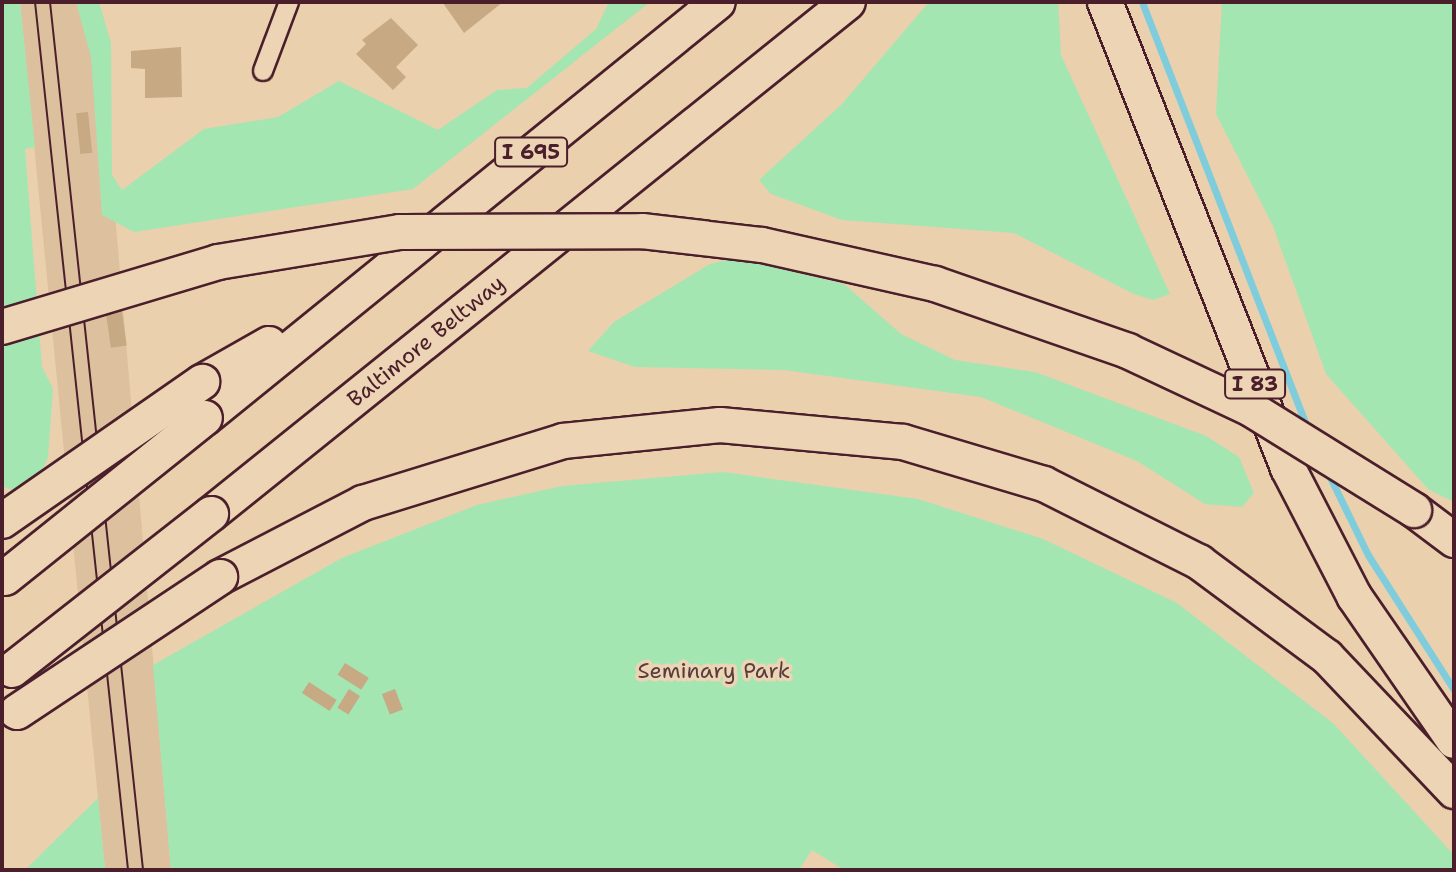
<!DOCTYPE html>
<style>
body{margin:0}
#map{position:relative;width:1456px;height:872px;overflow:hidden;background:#ead0ac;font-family:"Shantell Sans",sans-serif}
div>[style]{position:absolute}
.built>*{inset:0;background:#ddc19e}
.green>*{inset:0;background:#a4e6b1}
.stream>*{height:7px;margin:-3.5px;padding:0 3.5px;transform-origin:3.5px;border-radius:3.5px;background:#7fcddc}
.building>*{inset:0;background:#c7a984;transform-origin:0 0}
.roads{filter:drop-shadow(2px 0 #4a1f2b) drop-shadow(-2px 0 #4a1f2b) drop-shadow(0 2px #4a1f2b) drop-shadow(0 -2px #4a1f2b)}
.minor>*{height:18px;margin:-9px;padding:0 9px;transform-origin:9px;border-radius:9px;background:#edd4b5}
.motorway>*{height:34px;margin:-17px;padding:0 17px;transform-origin:17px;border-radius:17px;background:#edd4b5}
.tram>*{height:2px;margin:-1px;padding:0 1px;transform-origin:1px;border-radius:1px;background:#4a1f2b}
.bridges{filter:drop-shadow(2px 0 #4a1f2b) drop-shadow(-2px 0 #4a1f2b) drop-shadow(0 2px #4a1f2b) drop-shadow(0 -2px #4a1f2b)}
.motorway-bridge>*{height:34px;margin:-17px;padding:0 17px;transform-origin:17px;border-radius:17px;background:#edd4b5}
span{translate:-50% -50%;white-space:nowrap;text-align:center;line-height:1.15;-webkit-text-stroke:7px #edd4b5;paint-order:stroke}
.shield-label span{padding:2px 6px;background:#edd4b5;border:2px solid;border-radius:6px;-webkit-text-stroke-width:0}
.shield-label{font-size:20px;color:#4a1f2b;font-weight:700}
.street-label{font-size:22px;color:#4a1f2b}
.park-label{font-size:22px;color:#583d3f}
.frame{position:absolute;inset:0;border:4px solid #4a1f2b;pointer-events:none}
</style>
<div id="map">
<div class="built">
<div style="clip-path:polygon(20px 2px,97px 2px,171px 870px,105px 870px)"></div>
</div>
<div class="green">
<div style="clip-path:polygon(2px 2px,20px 2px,35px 147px,25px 149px,42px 367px,53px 389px,48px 457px,37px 482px,18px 492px,2px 486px)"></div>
<div style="clip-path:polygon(76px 2px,99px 2px,111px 43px,112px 175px,122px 190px,204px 129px,278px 117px,339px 81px,438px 130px,497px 90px,527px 88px,596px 29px,609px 2px,650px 2px,413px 189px,134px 232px,102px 215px,91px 57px)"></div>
<div style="clip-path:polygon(929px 2px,1058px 2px,1061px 55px,1170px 294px,1153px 300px,1134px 294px,1014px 233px,842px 220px,771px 194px,759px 180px,842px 104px)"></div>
<div style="clip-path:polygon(1222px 2px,1454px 2px,1454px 502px,1428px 489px,1326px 374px,1273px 226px,1216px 114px)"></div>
<div style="clip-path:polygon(735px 258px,844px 284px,901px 334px,955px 360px,1035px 372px,1206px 436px,1239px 457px,1254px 493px,1242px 507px,1205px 504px,1137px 461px,981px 397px,784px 370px,635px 367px,588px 351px,614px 322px,710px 264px)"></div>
<div style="clip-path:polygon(723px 472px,918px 499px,1043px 539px,1177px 603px,1334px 724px,1454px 855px,1454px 870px,844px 870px,812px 850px,799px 870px,171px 870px,153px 665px,342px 558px,477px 505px,562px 486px)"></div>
<div style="clip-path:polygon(98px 798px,105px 870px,25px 870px)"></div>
</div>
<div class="stream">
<div style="left:1142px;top:2px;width:456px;rotate:68.8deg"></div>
<div style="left:1327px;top:471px;width:93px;rotate:64deg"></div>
<div style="left:1368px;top:555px;width:160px;rotate:57.5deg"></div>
</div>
<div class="building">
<div style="clip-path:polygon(503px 2px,464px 33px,443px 3px,445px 2px)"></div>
<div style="clip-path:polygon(391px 18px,418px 45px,396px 67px,406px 77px,393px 90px,356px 54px,366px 44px,362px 40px)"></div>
<div style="clip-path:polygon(181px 47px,182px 97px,145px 98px,145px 69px,131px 68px,131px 51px)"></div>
<div style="left:88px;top:112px;width:41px;height:12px;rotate:84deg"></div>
<div style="left:121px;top:305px;width:41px;height:16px;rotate:82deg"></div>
<div style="left:345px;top:663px;width:28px;height:14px;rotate:32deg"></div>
<div style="left:309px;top:682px;width:33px;height:13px;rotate:33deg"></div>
<div style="left:349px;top:689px;width:13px;height:22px;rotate:32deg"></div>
<div style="left:395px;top:689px;width:22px;height:14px;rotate:69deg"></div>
</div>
<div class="roads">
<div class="minor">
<div style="left:263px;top:71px;width:74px;rotate:-69.4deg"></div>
</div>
<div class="motorway">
<div style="left:1105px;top:2px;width:501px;rotate:68.56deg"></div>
<div style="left:1288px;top:468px;width:144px;rotate:62.7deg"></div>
<div style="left:1354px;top:596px;width:176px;rotate:55.4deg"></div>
<div style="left:202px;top:382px;width:77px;rotate:-29.6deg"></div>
<div style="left:205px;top:418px;width:660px;rotate:-39.04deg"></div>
<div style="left:1414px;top:510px;width:50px;rotate:36.9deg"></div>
<div style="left:211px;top:514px;width:817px;rotate:-38.79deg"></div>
<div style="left:220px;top:577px;width:161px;rotate:-27.4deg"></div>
<div style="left:363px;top:503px;width:209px;rotate:-17.2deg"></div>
<div style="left:563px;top:441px;width:158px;rotate:-5.8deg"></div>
<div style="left:720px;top:425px;width:184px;rotate:5.3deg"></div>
<div style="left:903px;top:442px;width:147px;rotate:16.6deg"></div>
<div style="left:1044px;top:484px;width:174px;rotate:26.7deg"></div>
<div style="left:1199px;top:562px;width:159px;rotate:36.6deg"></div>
<div style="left:1327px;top:657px;width:185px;rotate:46.5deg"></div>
</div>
</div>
<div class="tram">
<div style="left:35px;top:2px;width:873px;rotate:83.88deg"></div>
<div style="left:50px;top:2px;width:873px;rotate:83.88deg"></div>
</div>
<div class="bridges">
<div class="motorway-bridge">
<div style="left:2px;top:327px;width:226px;rotate:-16.7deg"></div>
<div style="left:218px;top:262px;width:184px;rotate:-9.4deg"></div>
<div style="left:400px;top:232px;width:242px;rotate:-0.2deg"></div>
<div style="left:642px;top:231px;width:121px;rotate:6.7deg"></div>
<div style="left:762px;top:245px;width:177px;rotate:12.7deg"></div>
<div style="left:935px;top:284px;width:204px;rotate:19.1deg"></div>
<div style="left:1128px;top:351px;width:136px;rotate:25.2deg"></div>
<div style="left:1251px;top:409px;width:192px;rotate:31.8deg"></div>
<div style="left:2px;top:521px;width:244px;rotate:-34.8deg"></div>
<div style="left:5px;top:578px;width:256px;rotate:-38.7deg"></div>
<div style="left:12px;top:670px;width:253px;rotate:-38.1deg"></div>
<div style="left:17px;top:712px;width:244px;rotate:-33.6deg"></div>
</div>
</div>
<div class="shield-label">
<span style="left:531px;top:152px">I 695</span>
<span style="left:1255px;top:384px">I 83</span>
</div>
<div class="street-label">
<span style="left:426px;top:341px;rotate:-39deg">Baltimore Beltway</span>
</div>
<div class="park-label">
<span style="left:714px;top:671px">Seminary Park</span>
</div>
<div class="frame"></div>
</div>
